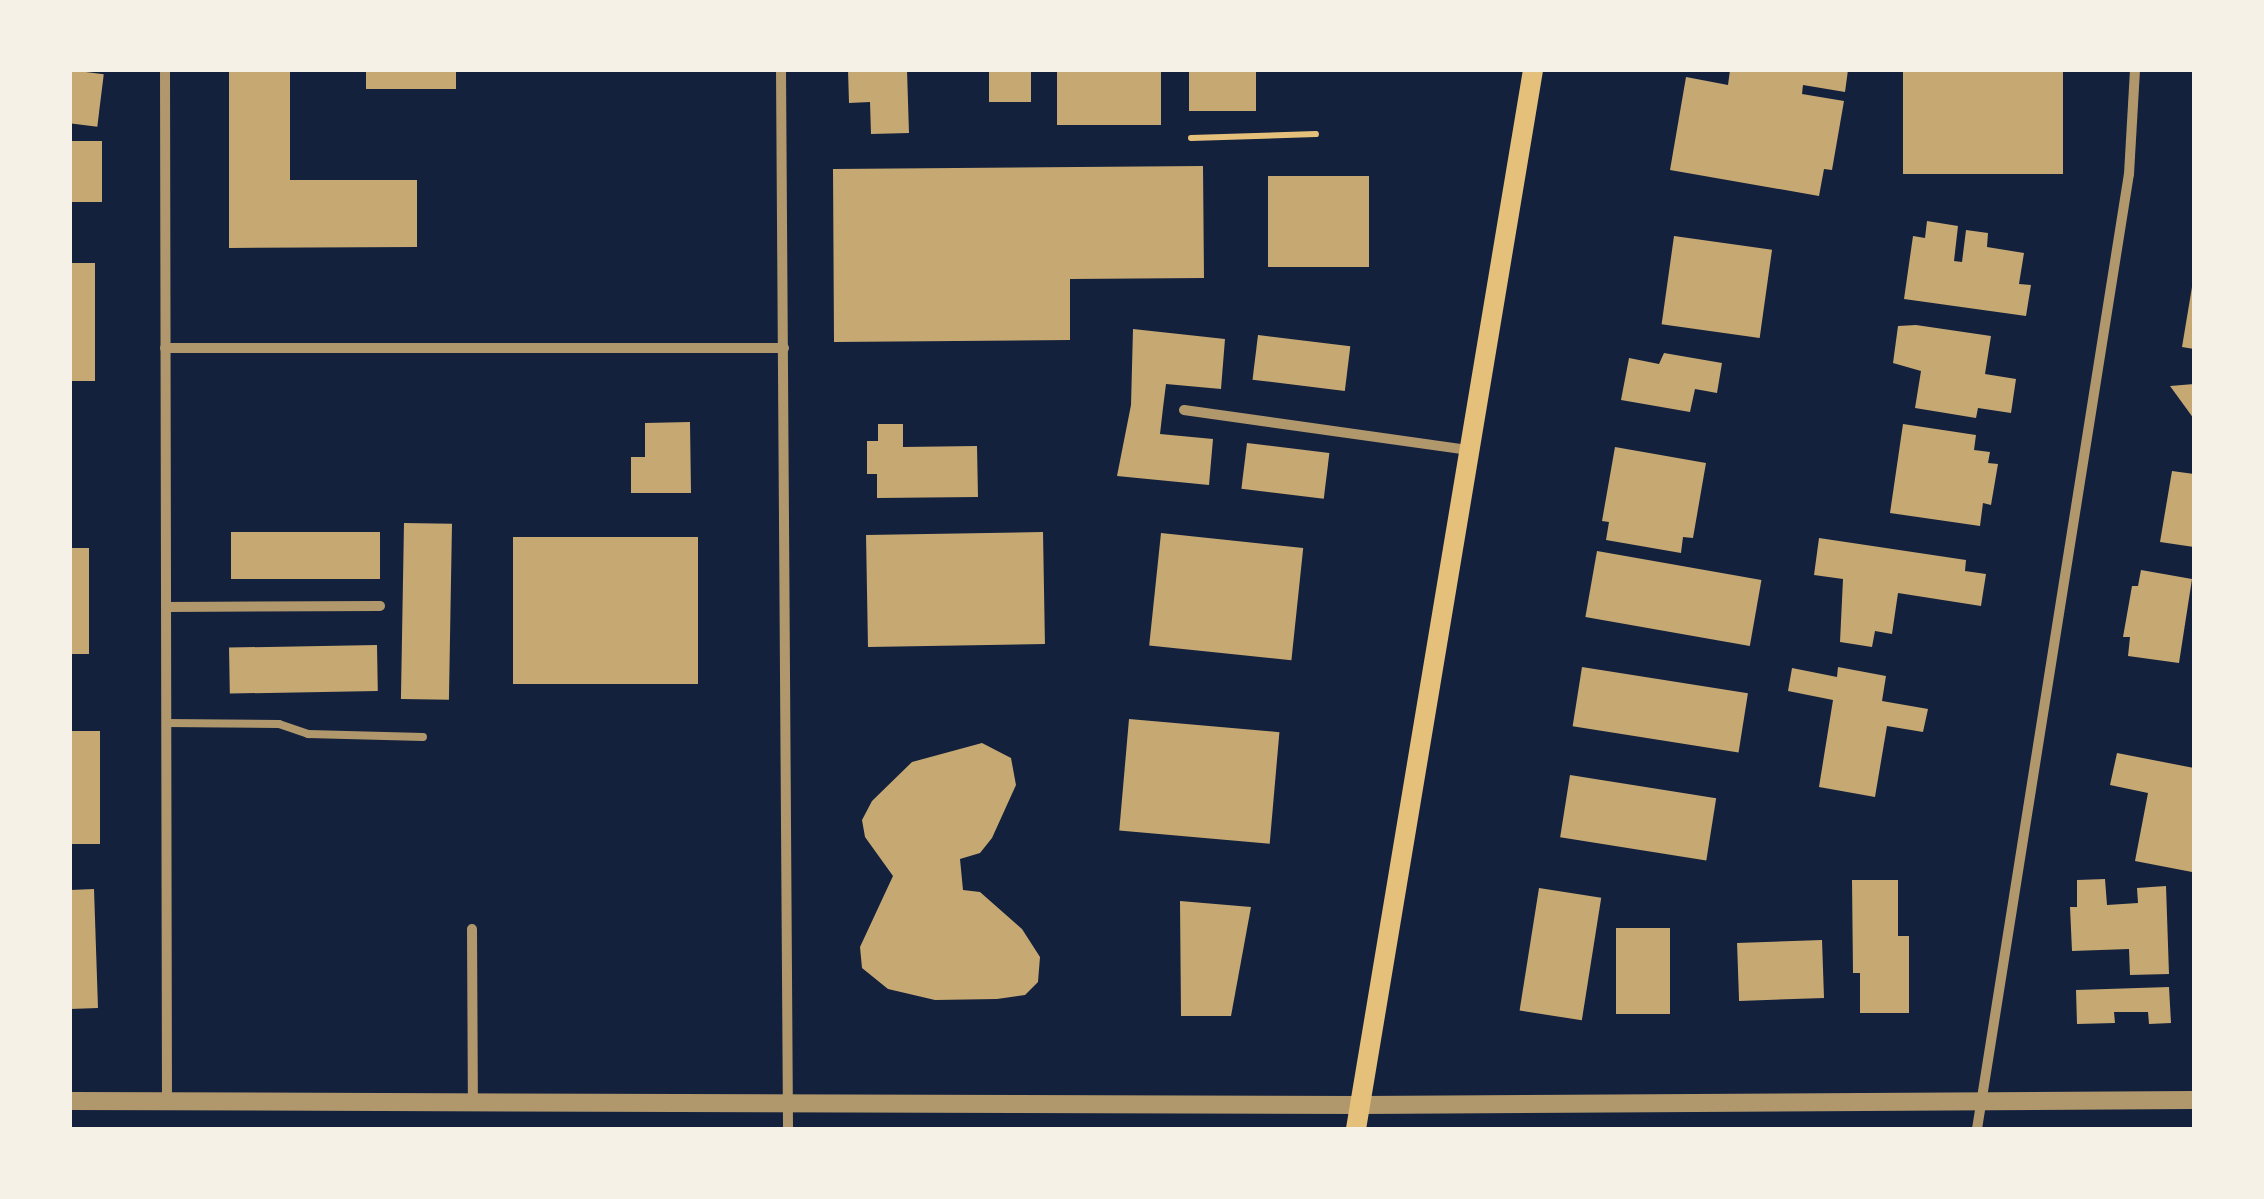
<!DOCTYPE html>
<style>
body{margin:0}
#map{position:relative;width:2264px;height:1199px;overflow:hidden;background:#14213d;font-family:"Fira Sans",sans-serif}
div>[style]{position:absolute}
.building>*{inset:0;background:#c6a872;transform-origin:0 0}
.path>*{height:6px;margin:-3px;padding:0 3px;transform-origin:3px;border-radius:3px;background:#e5c07b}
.service>*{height:8px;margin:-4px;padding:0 4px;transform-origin:4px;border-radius:4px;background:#b1986c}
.minor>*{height:10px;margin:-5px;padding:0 5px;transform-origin:5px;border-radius:5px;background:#b1986c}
.tertiary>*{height:18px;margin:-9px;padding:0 9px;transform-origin:9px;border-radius:9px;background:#b1986c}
.secondary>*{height:20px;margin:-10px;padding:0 10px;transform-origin:10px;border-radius:10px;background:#e5c07b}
span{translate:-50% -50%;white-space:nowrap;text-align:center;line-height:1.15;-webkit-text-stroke:10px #f6f1e7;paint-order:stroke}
.frame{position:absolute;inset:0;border:72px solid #f6f1e7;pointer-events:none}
</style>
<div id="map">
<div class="building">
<div style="left:70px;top:70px;width:34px;height:53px;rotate:7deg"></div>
<div style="clip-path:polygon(229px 70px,290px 70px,290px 180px,417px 180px,417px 247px,229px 248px)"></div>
<div style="left:366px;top:70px;width:90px;height:19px"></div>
<div style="clip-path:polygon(848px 70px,907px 70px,909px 133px,871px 134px,870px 102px,849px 103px)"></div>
<div style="left:989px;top:70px;width:42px;height:32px"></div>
<div style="left:1057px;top:70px;width:104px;height:55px"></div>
<div style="left:1189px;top:70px;width:67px;height:41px"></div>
<div style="clip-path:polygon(1730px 70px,1848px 70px,1845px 92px,1803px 85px,1802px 94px,1844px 101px,1832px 170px,1824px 169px,1819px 196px,1670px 170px,1686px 77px,1728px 85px)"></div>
<div style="left:1903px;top:70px;width:160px;height:104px"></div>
<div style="left:70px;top:141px;width:32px;height:61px"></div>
<div style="clip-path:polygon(1203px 166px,1204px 278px,1070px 279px,1070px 340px,834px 342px,833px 169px)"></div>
<div style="left:1268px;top:176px;width:101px;height:91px"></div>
<div style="clip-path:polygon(1927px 221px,1958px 226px,1954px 261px,1962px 262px,1966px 230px,1988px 233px,1987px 247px,2024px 253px,2019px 284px,2031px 285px,2026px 316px,1904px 299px,1913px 236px,1925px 238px)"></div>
<div style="left:1674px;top:236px;width:99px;height:89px;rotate:8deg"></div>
<div style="left:70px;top:263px;width:25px;height:118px"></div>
<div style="clip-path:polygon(2192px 287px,2194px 287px,2194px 349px,2182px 347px)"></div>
<div style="clip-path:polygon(1916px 325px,1991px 336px,1985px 374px,2016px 379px,2011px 413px,1978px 408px,1976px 418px,1915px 408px,1921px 371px,1893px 363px,1898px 326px)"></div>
<div style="clip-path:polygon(1133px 329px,1225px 339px,1221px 389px,1166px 384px,1163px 408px,1160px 434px,1213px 439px,1209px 485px,1117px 476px,1131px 405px)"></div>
<div style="left:1258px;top:335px;width:93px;height:45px;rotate:7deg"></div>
<div style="clip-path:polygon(1664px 353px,1722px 363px,1717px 393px,1695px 389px,1690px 412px,1621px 400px,1629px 358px,1659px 364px)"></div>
<div style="clip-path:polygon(2194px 384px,2194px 419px,2170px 386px)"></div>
<div style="clip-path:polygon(690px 422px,691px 493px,631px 493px,631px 457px,645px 457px,645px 423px)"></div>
<div style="clip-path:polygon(878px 424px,903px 424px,903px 447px,977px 446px,978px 497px,877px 498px,877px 474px,867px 474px,867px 441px,878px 441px)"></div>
<div style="clip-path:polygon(1903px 424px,1976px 435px,1974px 450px,1990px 452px,1988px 463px,1998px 464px,1991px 505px,1983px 503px,1980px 526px,1890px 513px)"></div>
<div style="left:1247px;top:443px;width:83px;height:46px;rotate:7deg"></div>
<div style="clip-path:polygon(1615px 447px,1706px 463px,1693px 538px,1683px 537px,1681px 553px,1606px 540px,1609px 522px,1602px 521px)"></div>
<div style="clip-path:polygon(2172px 471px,2194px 474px,2194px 547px,2160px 542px)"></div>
<div style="left:404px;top:523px;width:48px;height:176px;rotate:1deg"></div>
<div style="left:380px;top:532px;width:47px;height:149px;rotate:90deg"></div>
<div style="left:1043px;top:532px;width:112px;height:177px;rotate:89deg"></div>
<div style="left:1161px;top:533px;width:143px;height:113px;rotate:6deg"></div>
<div style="left:513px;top:537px;width:185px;height:147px"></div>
<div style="clip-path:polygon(1819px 538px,1966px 560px,1965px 571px,1986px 574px,1981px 606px,1898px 593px,1892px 634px,1875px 631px,1872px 647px,1840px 642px,1843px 579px,1814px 575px)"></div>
<div style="left:70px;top:548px;width:19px;height:106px"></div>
<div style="left:1597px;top:551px;width:167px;height:67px;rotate:10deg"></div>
<div style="clip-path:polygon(2141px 570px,2192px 579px,2179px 663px,2128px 656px,2130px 637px,2123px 637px,2132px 586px,2138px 586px)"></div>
<div style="left:377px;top:645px;width:46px;height:148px;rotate:89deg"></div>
<div style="left:1582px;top:667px;width:168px;height:60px;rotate:9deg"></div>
<div style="clip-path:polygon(1838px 667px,1886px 676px,1882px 701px,1928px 709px,1923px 732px,1887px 726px,1875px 797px,1819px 787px,1833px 700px,1788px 691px,1792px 668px,1837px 677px)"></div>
<div style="left:1129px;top:719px;width:151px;height:112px;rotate:5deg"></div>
<div style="left:70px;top:731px;width:30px;height:113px"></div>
<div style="clip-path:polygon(982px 743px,1011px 758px,1016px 785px,992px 838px,980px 853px,960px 859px,963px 890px,980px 892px,1022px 929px,1040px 957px,1038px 982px,1025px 995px,997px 999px,935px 1000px,888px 989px,862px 968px,860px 947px,893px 876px,865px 837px,862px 820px,872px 801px,912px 762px)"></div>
<div style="clip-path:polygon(2117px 753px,2194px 768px,2192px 872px,2135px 861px,2148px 793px,2110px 785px)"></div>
<div style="left:1570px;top:775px;width:148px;height:63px;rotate:9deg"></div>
<div style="clip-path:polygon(2105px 879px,2107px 905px,2138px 903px,2137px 888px,2166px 886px,2169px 974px,2130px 975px,2129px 949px,2072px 951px,2070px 907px,2077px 907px,2077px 880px)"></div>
<div style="clip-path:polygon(1852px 880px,1898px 880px,1898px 936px,1909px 936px,1909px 1013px,1860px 1013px,1860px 973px,1853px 973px)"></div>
<div style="left:1539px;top:888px;width:63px;height:124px;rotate:9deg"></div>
<div style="clip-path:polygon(94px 889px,98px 1008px,70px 1009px,70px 890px)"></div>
<div style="clip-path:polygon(1180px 901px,1251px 907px,1231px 1016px,1181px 1016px)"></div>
<div style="left:1670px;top:928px;width:86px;height:54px;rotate:90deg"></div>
<div style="left:1822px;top:940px;width:58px;height:85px;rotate:88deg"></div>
<div style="clip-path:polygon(2169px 987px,2171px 1023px,2149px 1024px,2148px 1012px,2114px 1012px,2115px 1023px,2077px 1024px,2076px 990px)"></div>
</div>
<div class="path">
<div style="left:1191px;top:138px;width:125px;rotate:-1.8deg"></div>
</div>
<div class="service">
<div style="left:166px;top:723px;width:113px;rotate:0.5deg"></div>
<div style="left:279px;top:724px;width:31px;rotate:19deg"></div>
<div style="left:308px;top:734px;width:115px;rotate:1.5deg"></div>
</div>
<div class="minor">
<div style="left:165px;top:70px;width:1029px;rotate:89.89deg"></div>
<div style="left:781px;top:70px;width:1059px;rotate:89.62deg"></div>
<div style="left:165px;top:348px;width:619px"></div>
<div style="left:1184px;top:410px;width:288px;rotate:8deg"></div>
<div style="left:166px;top:607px;width:214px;rotate:-0.3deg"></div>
<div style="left:472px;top:929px;width:173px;rotate:89.7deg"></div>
<div style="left:1977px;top:1129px;width:967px;rotate:-80.96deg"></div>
<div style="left:2129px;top:174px;width:104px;rotate:-86.7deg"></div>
</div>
<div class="tertiary">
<div style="left:70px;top:1101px;width:1290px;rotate:0.18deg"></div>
<div style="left:1360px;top:1105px;width:834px;rotate:-0.34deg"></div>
</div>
<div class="secondary">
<div style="left:1356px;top:1129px;width:1074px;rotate:-80.51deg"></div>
</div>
<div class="frame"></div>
</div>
